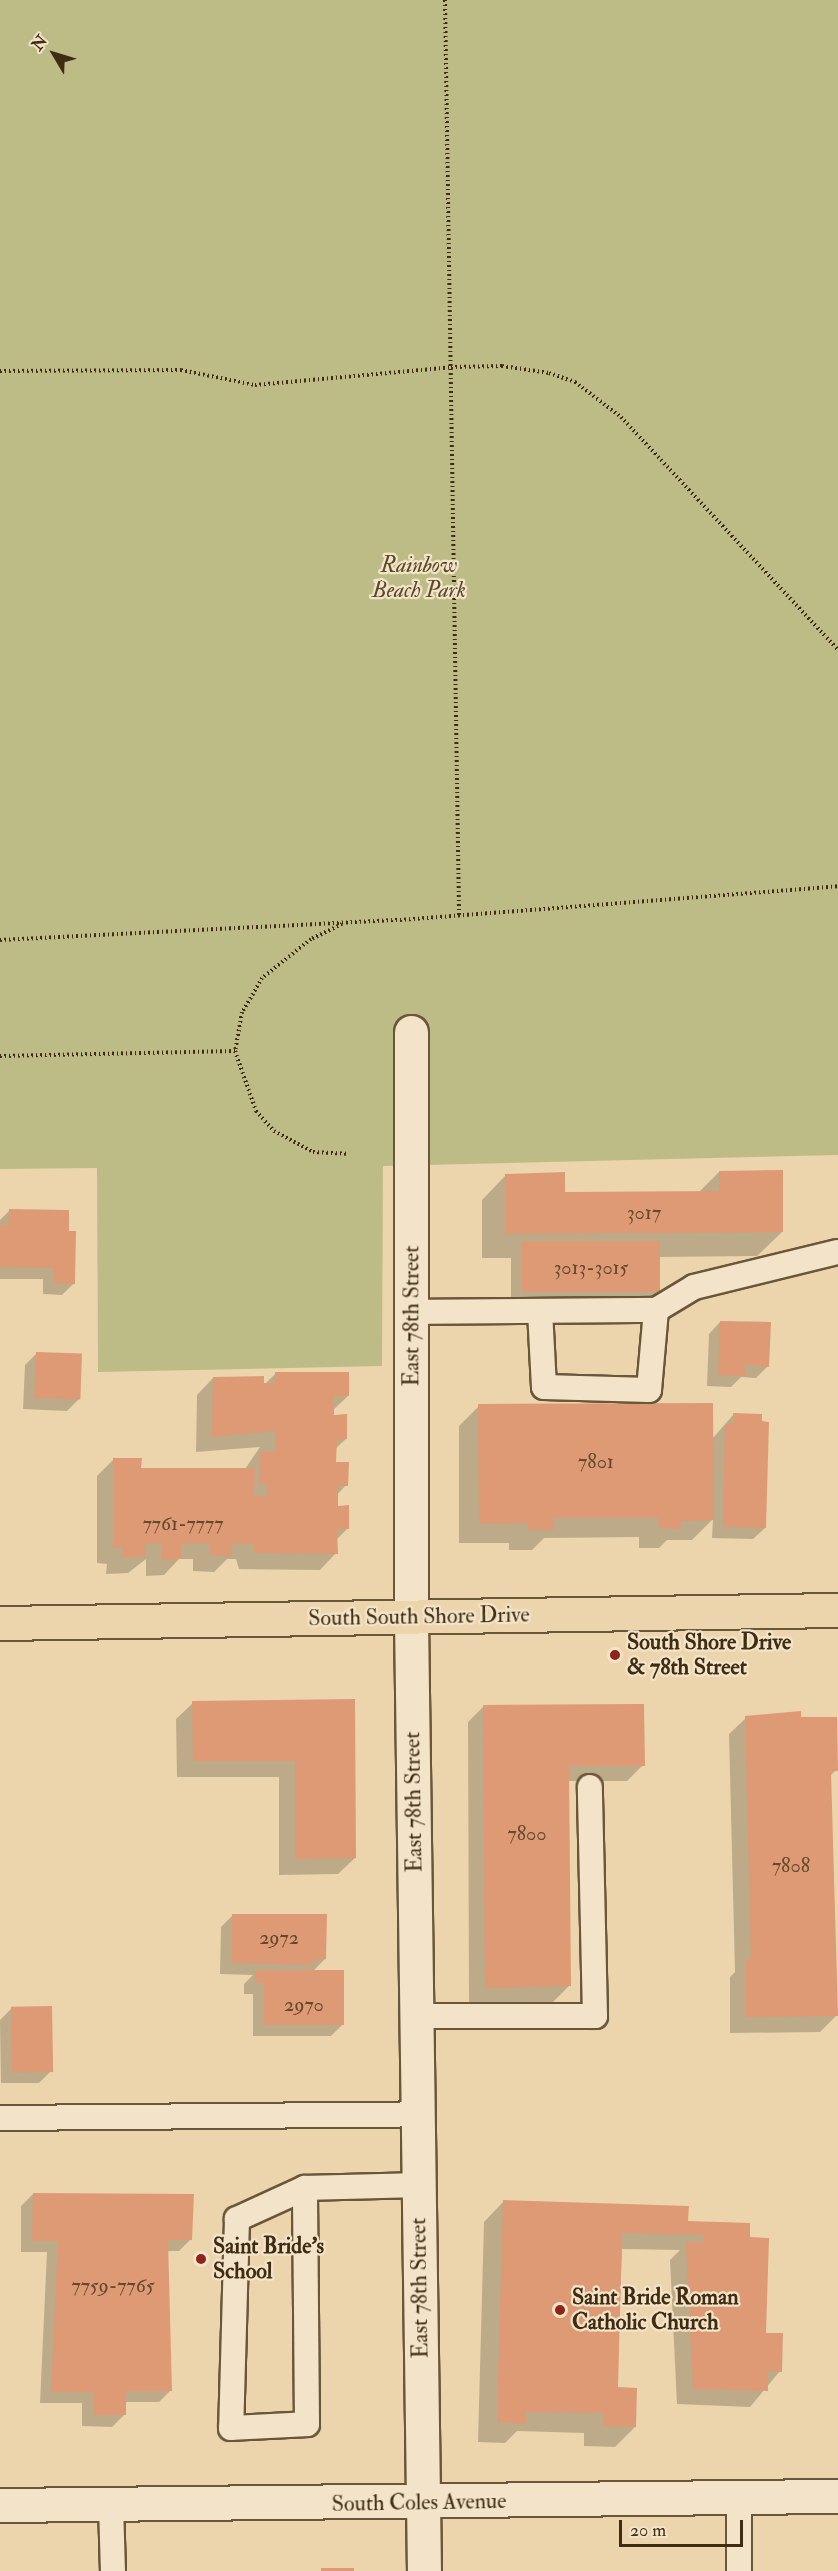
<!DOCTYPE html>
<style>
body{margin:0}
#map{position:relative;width:838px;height:2571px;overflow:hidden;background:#ecd5ac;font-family:"IM FELL Double Pica",serif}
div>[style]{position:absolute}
.green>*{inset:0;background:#bebc86}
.shadow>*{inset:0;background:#0003}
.building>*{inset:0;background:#dd9a75;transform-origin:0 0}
.path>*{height:4px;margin-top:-2px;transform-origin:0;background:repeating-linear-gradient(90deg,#3f2c13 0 1.5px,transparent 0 4.5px)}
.roads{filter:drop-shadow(2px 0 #6a5639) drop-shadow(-2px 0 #6a5639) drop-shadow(0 2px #6a5639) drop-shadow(0 -2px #6a5639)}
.lane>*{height:24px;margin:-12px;padding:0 12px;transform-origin:12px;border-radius:12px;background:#f3e4c9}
.street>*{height:33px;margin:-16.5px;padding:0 16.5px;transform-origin:16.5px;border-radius:16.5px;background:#f3e4c9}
.primary>*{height:33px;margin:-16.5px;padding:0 16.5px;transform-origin:16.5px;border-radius:16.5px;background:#ecd5ac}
.dots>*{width:16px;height:16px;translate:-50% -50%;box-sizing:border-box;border:3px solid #f3e4c9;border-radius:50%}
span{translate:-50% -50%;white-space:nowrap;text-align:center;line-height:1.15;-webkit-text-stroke:4.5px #f3e4c9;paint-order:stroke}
.number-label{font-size:20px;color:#66482c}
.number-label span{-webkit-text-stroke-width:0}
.park-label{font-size:22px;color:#58492a;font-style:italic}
.street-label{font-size:22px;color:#3f2c13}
.poi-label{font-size:22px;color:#3f2c13;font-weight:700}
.left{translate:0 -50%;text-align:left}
.north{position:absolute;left:24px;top:24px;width:60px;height:60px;-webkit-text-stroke:4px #f3e4c9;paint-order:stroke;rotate:308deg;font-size:16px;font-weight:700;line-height:24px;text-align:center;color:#3f2c13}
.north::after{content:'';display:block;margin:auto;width:21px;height:27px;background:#3f2c13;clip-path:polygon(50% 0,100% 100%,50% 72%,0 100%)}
.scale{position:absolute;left:619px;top:2520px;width:124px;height:27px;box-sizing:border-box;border:3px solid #3f2c13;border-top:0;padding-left:8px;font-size:18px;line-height:21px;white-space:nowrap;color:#3f2c13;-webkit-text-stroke:4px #f3e4c9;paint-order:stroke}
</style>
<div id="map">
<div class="green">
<div style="clip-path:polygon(0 0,838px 0,838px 1155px,383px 1166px,382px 1366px,98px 1372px,97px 1168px,0 1169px)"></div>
</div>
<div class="shadow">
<div style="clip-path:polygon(719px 1172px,782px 1232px,757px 1256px,659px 1257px,658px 1291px,647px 1303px,511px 1303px,511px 1258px,482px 1258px,482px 1200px,506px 1175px,563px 1194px,699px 1192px)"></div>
<div style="clip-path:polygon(9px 1211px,67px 1233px,74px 1283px,62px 1295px,43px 1294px,43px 1279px,0 1279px,0 1220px)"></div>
<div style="clip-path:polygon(720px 1322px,768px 1366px,756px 1378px,741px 1377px,731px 1387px,707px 1386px,709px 1334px)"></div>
<div style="clip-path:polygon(36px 1354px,79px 1399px,67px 1411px,23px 1409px,25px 1365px)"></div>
<div style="clip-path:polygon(276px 1373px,348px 1396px,332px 1411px,346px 1439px,335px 1449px,335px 1464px,346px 1485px,337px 1495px,337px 1507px,348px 1528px,336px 1540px,336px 1553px,320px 1570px,239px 1569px,236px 1559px,227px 1559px,214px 1572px,193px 1571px,193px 1559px,179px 1559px,164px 1575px,146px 1576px,146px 1559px,128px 1573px,106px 1574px,107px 1564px,97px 1563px,97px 1476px,113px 1460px,140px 1469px,245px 1469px,260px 1447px,196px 1452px,197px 1395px,213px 1378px,265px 1384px)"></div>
<div style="clip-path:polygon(479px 1406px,712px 1439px,734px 1414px,765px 1528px,753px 1539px,712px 1538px,713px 1519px,692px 1540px,667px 1540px,659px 1548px,639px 1548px,639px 1537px,544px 1538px,532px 1550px,509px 1550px,509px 1543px,459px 1543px,459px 1426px)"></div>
<div style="clip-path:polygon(353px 1701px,355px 1858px,338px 1874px,279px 1875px,279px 1777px,177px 1777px,176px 1719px,193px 1703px)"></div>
<div style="clip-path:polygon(484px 1706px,643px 1765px,627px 1781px,568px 1781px,569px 1986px,553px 2002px,469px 2004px,468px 1722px)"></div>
<div style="clip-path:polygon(746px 1718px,836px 1770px,830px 1776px,836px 2016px,820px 2032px,730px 2033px,730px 1977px,735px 1972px,729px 1734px)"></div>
<div style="clip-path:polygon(233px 1915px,325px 1959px,312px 1972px,343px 2024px,331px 2036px,253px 2036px,253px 1994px,244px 1994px,244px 1984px,253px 1975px,220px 1974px,221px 1927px)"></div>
<div style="clip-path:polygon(12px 2008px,51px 2071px,39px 2083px,1px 2083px,0 2020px)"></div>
<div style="clip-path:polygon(33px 2194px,191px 2239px,179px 2251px,167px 2251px,170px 2391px,159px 2402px,124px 2402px,124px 2415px,112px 2427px,82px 2426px,82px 2403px,40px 2403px,47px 2252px,21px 2252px,21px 2206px)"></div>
<div style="clip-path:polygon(504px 2201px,686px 2222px,748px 2239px,765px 2334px,780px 2371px,750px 2407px,677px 2404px,670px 2260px,680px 2250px,622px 2249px,617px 2389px,635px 2427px,615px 2447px,584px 2446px,584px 2433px,517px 2431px,505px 2443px,478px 2442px,484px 2222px)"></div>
</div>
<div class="building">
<div style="clip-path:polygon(783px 1170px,783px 1232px,505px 1234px,505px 1174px,565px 1172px,565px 1192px,719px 1191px,719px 1171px)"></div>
<div style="clip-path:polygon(9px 1209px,69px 1210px,69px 1231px,76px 1231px,75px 1284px,54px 1283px,54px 1268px,0 1267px,0 1225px,8px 1225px)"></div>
<div style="left:522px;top:1241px;width:138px;height:51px"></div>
<div style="clip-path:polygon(720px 1321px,771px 1322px,769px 1367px,745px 1365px,745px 1376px,718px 1375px)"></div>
<div style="left:36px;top:1352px;width:46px;height:46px;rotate:2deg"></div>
<div style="clip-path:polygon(275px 1372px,349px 1372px,349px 1396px,334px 1396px,334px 1415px,347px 1414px,347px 1439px,337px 1440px,336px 1462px,349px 1462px,348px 1486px,338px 1486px,338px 1506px,349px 1505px,349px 1529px,337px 1529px,338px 1554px,255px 1553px,252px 1543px,232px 1544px,232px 1556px,209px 1555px,209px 1543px,181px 1544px,181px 1559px,161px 1560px,162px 1543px,145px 1544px,146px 1557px,122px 1558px,123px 1548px,113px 1548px,113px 1458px,142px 1458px,141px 1468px,255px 1468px,254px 1496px,267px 1496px,268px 1485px,259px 1484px,260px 1452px,275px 1452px,276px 1431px,212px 1437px,213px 1377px,264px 1376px,264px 1383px,275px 1383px)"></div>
<div style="clip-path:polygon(713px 1403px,714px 1520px,681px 1521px,680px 1529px,659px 1528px,658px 1518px,554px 1518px,554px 1530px,528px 1530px,528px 1523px,479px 1524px,478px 1404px)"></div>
<div style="clip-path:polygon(733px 1413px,762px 1414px,762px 1421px,769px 1422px,766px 1528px,723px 1527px,725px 1424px,734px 1423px)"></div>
<div style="clip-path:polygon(355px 1699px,356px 1858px,295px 1859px,295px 1761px,193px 1761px,192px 1701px)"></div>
<div style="clip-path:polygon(644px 1704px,645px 1766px,569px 1766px,571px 1986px,485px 1988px,483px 1705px)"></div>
<div style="clip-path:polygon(801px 1711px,801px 1717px,837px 1717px,838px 1771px,831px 1771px,838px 2016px,746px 2017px,746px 1959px,751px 1959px,745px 1716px)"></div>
<div style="clip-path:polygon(232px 1914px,327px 1914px,326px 1959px,312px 1960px,313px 1965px,232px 1963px)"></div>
<div style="clip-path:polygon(255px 1970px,344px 1970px,344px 2025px,264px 2025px,264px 1983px,255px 1983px)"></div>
<div style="left:52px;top:2006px;width:66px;height:41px;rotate:89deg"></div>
<div style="clip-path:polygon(33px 2193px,194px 2194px,192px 2240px,168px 2240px,172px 2391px,126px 2391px,126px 2415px,93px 2415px,94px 2392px,51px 2392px,58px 2241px,32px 2241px)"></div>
<div style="clip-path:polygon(503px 2200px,689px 2206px,688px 2221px,750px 2223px,750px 2237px,769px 2238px,766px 2333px,783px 2333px,782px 2372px,768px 2371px,768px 2391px,693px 2389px,686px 2242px,704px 2242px,704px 2235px,622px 2233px,618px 2387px,637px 2388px,636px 2427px,603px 2426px,603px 2413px,526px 2412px,527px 2424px,497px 2422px)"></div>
<div style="left:321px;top:2568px;width:33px;height:3px"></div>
</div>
<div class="path">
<div style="left:445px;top:0;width:915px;rotate:89.12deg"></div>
<div style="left:0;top:371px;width:181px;rotate:-0.3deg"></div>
<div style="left:181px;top:370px;width:76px;rotate:11.5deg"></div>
<div style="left:255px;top:385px;width:197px;rotate:-5.2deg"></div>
<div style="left:451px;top:367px;width:51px;rotate:-1.1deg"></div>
<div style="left:502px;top:366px;width:48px;rotate:8.5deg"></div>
<div style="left:549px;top:373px;width:28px;rotate:19deg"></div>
<div style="left:575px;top:382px;width:58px;rotate:37.3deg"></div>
<div style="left:621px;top:417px;width:318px;rotate:47deg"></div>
<div style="left:342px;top:924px;width:34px;rotate:154deg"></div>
<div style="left:311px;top:939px;width:63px;rotate:141.5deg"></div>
<div style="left:262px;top:978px;width:39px;rotate:120deg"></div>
<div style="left:242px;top:1012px;width:40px;rotate:100deg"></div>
<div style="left:235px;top:1051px;width:64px;rotate:70.7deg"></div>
<div style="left:256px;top:1111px;width:27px;rotate:48deg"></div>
<div style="left:274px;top:1131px;width:44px;rotate:28.3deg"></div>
<div style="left:313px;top:1152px;width:34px;rotate:3deg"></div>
<div style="left:0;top:940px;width:400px;rotate:-2.9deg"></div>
<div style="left:400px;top:920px;width:439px;rotate:-4.4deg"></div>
<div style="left:0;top:1056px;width:235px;rotate:-1.2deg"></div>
</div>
<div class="roads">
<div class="lane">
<div style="left:656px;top:1310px;width:44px;rotate:-31.2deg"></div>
<div style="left:694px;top:1287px;width:148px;rotate:-13.7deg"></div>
<div style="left:413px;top:1312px;width:243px;rotate:-0.5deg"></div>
<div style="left:656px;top:1310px;width:80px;rotate:95deg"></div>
<div style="left:649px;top:1390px;width:105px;rotate:-178.4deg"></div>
<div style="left:544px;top:1387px;width:76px;rotate:-93deg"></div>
<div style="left:417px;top:2016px;width:178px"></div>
<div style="left:595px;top:2016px;width:229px;rotate:-91.3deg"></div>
<div style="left:0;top:2118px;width:418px;rotate:-0.5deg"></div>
<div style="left:305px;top:2188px;width:75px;rotate:155.5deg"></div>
<div style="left:237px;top:2219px;width:209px;rotate:91.6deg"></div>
<div style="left:231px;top:2428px;width:76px;rotate:-3deg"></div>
<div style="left:307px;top:2424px;width:236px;rotate:-90.5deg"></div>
<div style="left:305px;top:2188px;width:114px;rotate:-1.5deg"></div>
<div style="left:739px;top:2498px;width:73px;rotate:90deg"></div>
<div style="left:111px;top:2505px;width:66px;rotate:88.3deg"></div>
</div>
<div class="street">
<div style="left:411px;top:1032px;width:586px;rotate:90deg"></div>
<div style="left:411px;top:1618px;width:953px;rotate:89.22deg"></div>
<div style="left:0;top:2505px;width:838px;rotate:-0.62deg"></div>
</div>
<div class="primary">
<div style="left:0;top:1623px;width:838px;rotate:-0.89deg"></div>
</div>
</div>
<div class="dots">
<div style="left:615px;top:1655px;background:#8f2418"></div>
<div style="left:201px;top:2259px;background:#8f2418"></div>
<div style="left:560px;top:2310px;background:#8f2418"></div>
</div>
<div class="number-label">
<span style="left:644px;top:1212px">3017</span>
<span style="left:591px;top:1267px">3013-3015</span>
<span style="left:596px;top:1461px">7801</span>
<span style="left:183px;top:1523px">7761-7777</span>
<span style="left:527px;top:1833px">7800</span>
<span style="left:791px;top:1865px">7808</span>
<span style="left:279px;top:1937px">2972</span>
<span style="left:304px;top:2004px">2970</span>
<span style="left:113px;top:2285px">7759-7765</span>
</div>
<div class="park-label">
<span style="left:419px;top:578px">Rainbow<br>Beach Park</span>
</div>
<div class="street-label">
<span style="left:412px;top:1316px;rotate:-90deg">East 78th Street</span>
<span style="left:419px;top:1617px;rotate:-1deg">South South Shore Drive</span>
<span style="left:414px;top:1802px;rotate:-91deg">East 78th Street</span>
<span style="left:420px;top:2288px;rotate:-91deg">East 78th Street</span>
<span style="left:419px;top:2503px;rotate:-1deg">South Coles Avenue</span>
</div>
<div class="poi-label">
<span class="left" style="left:627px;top:1655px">South Shore Drive<br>&amp; 78th Street</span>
<span class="left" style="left:213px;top:2259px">Saint Bride's<br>School</span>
<span class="left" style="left:572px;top:2310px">Saint Bride Roman<br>Catholic Church</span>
</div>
<div class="north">N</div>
<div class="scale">20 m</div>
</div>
